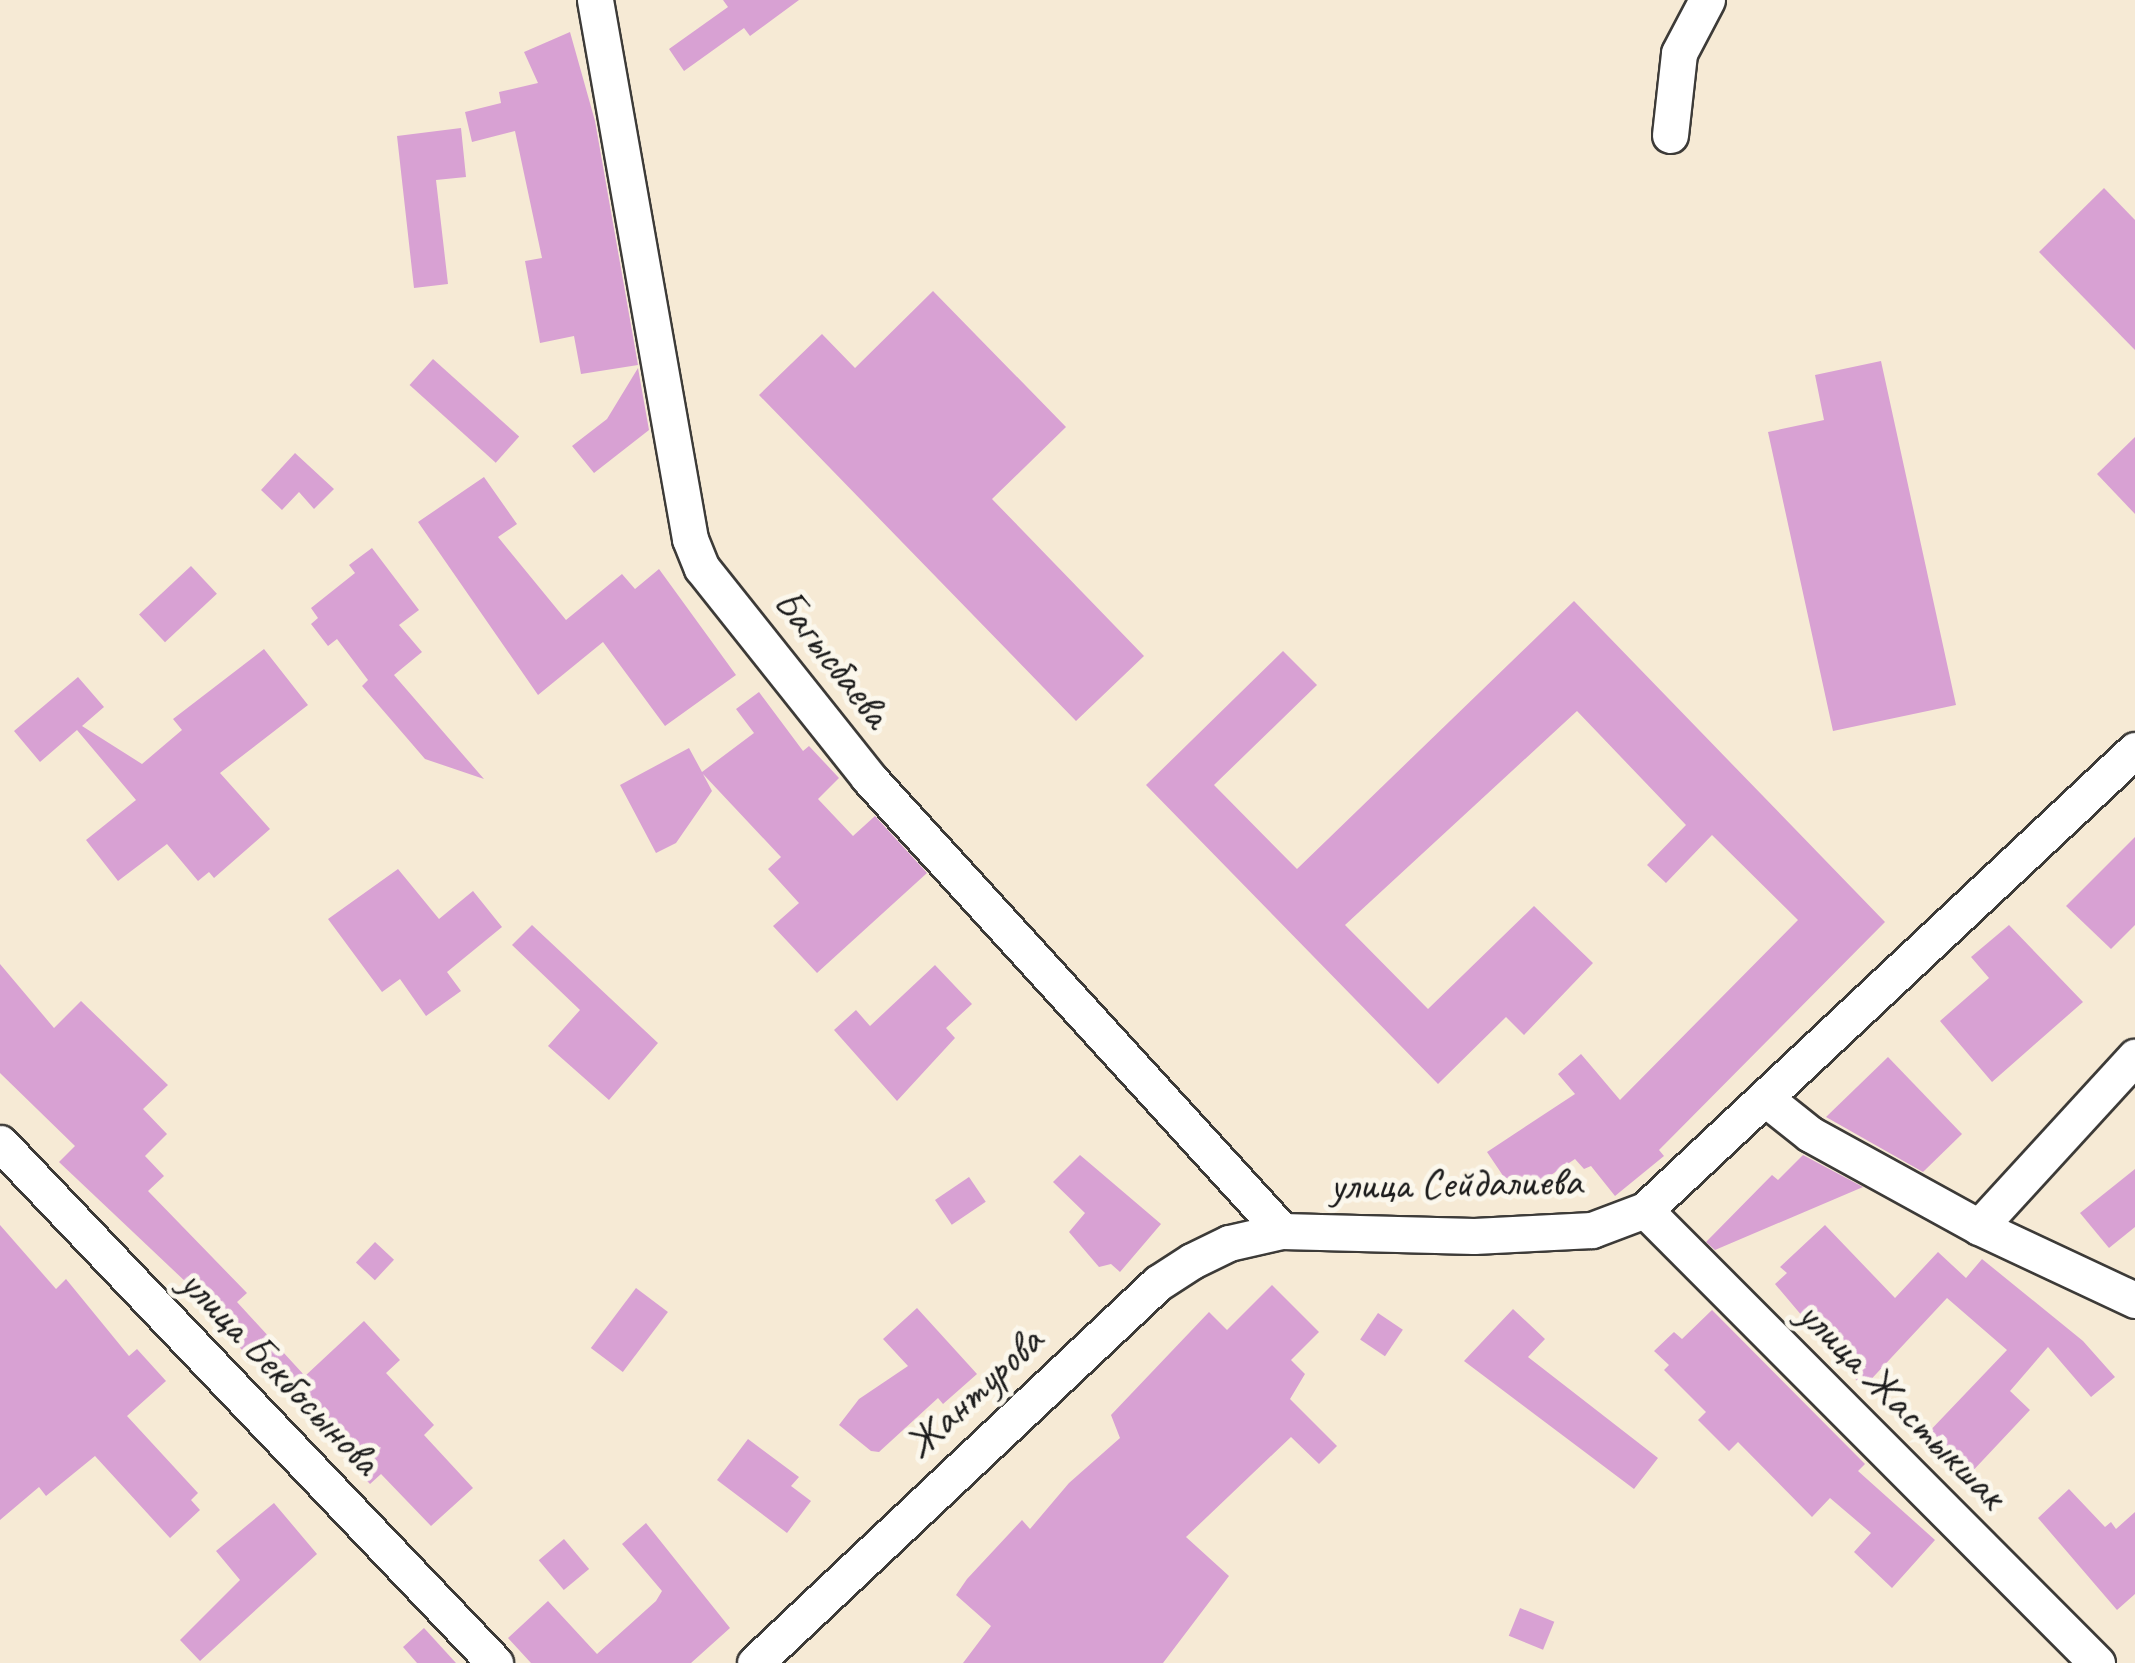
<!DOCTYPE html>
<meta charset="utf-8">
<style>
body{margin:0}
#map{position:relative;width:2135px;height:1663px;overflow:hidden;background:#f6ead5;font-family:Caveat,sans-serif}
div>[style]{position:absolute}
.building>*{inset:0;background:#d8a1d3;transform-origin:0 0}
.roads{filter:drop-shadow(2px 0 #3d3b38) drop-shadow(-2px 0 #3d3b38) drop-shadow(0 2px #3d3b38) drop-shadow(0 -2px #3d3b38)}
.minor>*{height:35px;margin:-17.5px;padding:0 17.5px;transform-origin:17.5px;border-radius:17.5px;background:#fff}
span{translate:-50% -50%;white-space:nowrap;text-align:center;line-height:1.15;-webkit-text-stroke:10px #fbf7ec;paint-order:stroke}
.street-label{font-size:42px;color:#1c1c1c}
</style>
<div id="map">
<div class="building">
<div style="clip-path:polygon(723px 0,799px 0,750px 36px,744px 28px,684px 71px,669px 49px,728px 7px)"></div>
<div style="clip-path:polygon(570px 32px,595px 121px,638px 365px,581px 374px,574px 336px,540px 343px,525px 261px,542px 258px,515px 131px,472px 142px,465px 112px,501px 103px,499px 92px,538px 83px,524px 52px)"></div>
<div style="clip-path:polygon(461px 128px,466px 177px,436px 180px,448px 284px,414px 288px,397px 136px)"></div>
<div style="clip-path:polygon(2104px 188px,2135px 220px,2135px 350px,2039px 252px)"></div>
<div style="clip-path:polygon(933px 291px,1066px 427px,992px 499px,1144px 656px,1076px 721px,759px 395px,822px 334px,855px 368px)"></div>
<div style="left:433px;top:359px;width:116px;height:35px;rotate:42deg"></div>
<div style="clip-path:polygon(1881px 361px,1956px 705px,1833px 731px,1768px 432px,1824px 420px,1815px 375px)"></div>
<div style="clip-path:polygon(638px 368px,649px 430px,594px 473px,572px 446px,607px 419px)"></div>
<div style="clip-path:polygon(2135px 437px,2135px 514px,2097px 474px)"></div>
<div style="clip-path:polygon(295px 453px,334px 489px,314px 509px,299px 492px,282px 510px,261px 490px)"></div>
<div style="clip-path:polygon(484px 477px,517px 524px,498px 537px,566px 620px,622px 574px,635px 589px,659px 569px,736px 675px,665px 726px,603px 642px,538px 695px,418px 522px)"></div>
<div style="clip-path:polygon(372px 548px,419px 610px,399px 625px,422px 652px,394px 675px,484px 779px,425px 759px,362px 686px,368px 680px,337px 639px,328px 646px,311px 624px,318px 618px,311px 608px,355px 573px,349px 565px)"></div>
<div style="left:191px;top:566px;width:38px;height:71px;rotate:47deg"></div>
<div style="clip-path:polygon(1574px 601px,1885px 922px,1659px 1150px,1664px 1156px,1615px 1196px,1591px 1166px,1584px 1169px,1575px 1159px,1524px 1193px,1514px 1192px,1487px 1152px,1575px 1094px,1558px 1074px,1581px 1054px,1620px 1100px,1798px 920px,1712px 835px,1666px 883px,1647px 865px,1686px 825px,1577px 711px,1345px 925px,1428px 1009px,1534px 906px,1593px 963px,1524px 1035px,1506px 1017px,1438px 1084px,1146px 785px,1283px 651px,1317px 685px,1214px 785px,1297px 869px)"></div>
<div style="clip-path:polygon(264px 649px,308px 705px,220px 773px,270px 829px,214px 878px,209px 872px,198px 881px,167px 844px,118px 881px,86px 840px,136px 800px,77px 730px,40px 762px,14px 731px,78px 677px,104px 707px,82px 726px,142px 764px,182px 730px,173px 719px)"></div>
<div style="clip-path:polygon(759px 692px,803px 751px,809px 746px,839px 778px,818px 799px,853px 836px,875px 816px,927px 873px,817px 973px,773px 926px,799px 903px,768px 869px,781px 857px,703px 774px,712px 791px,676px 843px,656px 853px,620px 785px,689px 748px,702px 772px,754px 733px,736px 709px)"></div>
<div style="clip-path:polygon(2135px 837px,2135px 925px,2111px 949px,2066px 906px)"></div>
<div style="clip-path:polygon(398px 869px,439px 919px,473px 891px,502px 927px,447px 972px,461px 991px,426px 1016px,400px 979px,382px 992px,328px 919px)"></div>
<div style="clip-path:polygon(532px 925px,658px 1043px,609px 1100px,548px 1046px,580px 1010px,512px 945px)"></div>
<div style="clip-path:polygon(2009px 925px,2083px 1002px,1992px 1082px,1940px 1021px,1989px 978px,1971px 957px)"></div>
<div style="clip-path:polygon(0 964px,54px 1028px,81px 1001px,168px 1085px,143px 1109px,167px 1134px,145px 1156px,164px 1176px,148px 1191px,247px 1293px,237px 1302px,305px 1376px,364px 1321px,400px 1360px,386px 1373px,434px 1425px,424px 1435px,473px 1488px,431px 1526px,381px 1474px,370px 1484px,201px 1307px,207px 1302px,59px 1162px,75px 1146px,0 1073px)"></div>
<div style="clip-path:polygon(935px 965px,972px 1004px,946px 1028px,955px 1038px,897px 1101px,834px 1030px,856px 1010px,870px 1026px)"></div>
<div style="clip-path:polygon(1888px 1057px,1962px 1134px,1923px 1172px,1826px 1117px)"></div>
<div style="clip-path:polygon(1080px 1155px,1161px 1224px,1120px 1272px,1111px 1264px,1099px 1267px,1069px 1232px,1085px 1213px,1053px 1182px)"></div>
<div style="clip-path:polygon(1803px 1155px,1863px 1187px,1715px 1250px,1706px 1242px,1772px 1175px,1778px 1180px)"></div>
<div style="clip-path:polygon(2135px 1169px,2135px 1227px,2109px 1248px,2080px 1213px)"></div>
<div style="left:969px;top:1177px;width:30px;height:41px;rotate:56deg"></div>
<div style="clip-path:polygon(0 1225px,56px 1289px,66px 1279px,129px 1356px,137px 1349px,166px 1381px,127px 1416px,198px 1493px,191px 1500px,200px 1510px,170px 1538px,95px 1456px,46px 1496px,39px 1487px,0 1520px)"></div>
<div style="clip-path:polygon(1825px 1225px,1895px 1298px,1938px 1252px,1966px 1278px,1982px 1259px,2083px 1341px,2115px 1377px,2091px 1397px,2048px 1347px,2010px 1391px,2030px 1410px,1967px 1477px,1924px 1437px,2007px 1350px,1947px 1298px,1863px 1388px,1775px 1284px,1787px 1273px,1780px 1267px)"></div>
<div style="left:375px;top:1242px;width:26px;height:28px;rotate:43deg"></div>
<div style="clip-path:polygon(1272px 1285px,1319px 1332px,1291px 1360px,1305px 1374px,1290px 1399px,1337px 1446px,1319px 1464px,1291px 1437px,1186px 1537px,1229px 1576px,1163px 1663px,963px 1663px,991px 1626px,956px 1595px,967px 1579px,1022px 1520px,1030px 1529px,1069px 1483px,1120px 1438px,1111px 1415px,1209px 1312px,1227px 1330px)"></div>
<div style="left:636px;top:1288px;width:40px;height:75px;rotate:37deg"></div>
<div style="clip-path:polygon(917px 1308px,977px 1374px,943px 1404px,938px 1398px,879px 1452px,871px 1451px,839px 1425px,859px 1399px,908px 1366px,883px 1339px)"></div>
<div style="clip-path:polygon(1513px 1309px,1545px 1339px,1528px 1357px,1658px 1458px,1634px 1489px,1464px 1361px)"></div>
<div style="clip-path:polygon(1712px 1310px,1865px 1464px,1858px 1471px,1935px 1540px,1892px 1588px,1854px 1552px,1871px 1533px,1830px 1498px,1812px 1517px,1738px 1442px,1729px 1451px,1698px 1420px,1706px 1412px,1664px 1370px,1669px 1365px,1654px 1351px,1674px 1332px,1682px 1339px)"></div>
<div style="left:1378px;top:1313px;width:30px;height:32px;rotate:34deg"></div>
<div style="clip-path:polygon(748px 1439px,799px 1477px,791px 1486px,811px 1501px,787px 1533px,717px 1480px)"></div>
<div style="clip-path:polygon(2069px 1489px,2105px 1527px,2111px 1522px,2116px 1529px,2135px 1512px,2135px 1594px,2117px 1610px,2038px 1518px)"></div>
<div style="clip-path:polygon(274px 1503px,317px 1554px,200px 1661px,180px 1640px,240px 1580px,216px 1551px)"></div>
<div style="clip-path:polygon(646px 1523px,730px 1628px,691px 1663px,531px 1663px,508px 1638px,548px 1601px,597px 1654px,656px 1601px,662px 1591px,622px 1544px)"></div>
<div style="left:564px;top:1539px;width:39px;height:33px;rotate:50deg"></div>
<div style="left:1520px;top:1608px;width:37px;height:30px;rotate:22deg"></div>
<div style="clip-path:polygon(424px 1628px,456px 1663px,417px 1663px,403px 1647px)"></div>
</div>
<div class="roads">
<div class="minor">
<div style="left:595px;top:0;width:547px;rotate:80deg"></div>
<div style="left:690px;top:539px;width:31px;rotate:68deg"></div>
<div style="left:702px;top:568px;width:267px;rotate:51.5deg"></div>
<div style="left:868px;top:777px;width:614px;rotate:47.64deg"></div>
<div style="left:1670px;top:135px;width:82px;rotate:-83.7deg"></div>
<div style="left:1679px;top:53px;width:60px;rotate:-62.2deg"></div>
<div style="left:1766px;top:1099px;width:56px;rotate:38.5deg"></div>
<div style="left:1810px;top:1134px;width:193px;rotate:28.8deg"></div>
<div style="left:1979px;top:1227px;width:172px;rotate:25.1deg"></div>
<div style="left:0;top:1143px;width:718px;rotate:46.41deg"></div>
<div style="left:1645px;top:1210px;width:640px;rotate:45.06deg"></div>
<div style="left:1979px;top:1227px;width:231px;rotate:-47.5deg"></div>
<div style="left:755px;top:1663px;width:554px;rotate:-43.32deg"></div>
<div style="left:1158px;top:1283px;width:40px;rotate:-32.9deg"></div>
<div style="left:1192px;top:1261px;width:41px;rotate:-25.9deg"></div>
<div style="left:1229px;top:1243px;width:54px;rotate:-12.8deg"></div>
<div style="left:1282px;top:1231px;width:192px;rotate:1.5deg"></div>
<div style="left:1474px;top:1236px;width:118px;rotate:-2.9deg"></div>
<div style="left:1592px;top:1230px;width:57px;rotate:-20.7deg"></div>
<div style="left:1645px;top:1210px;width:672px;rotate:-43.19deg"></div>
</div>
</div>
<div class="street-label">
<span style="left:832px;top:658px;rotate:52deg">Багысбаева</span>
<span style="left:1456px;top:1184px;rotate:-1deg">улица Сейдалиева</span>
<span style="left:280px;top:1372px;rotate:46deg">улица Бекбосынова</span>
<span style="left:974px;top:1393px;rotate:-43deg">Жантурова</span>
<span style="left:1902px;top:1405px;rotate:45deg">улица Жастыкшак</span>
</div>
</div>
